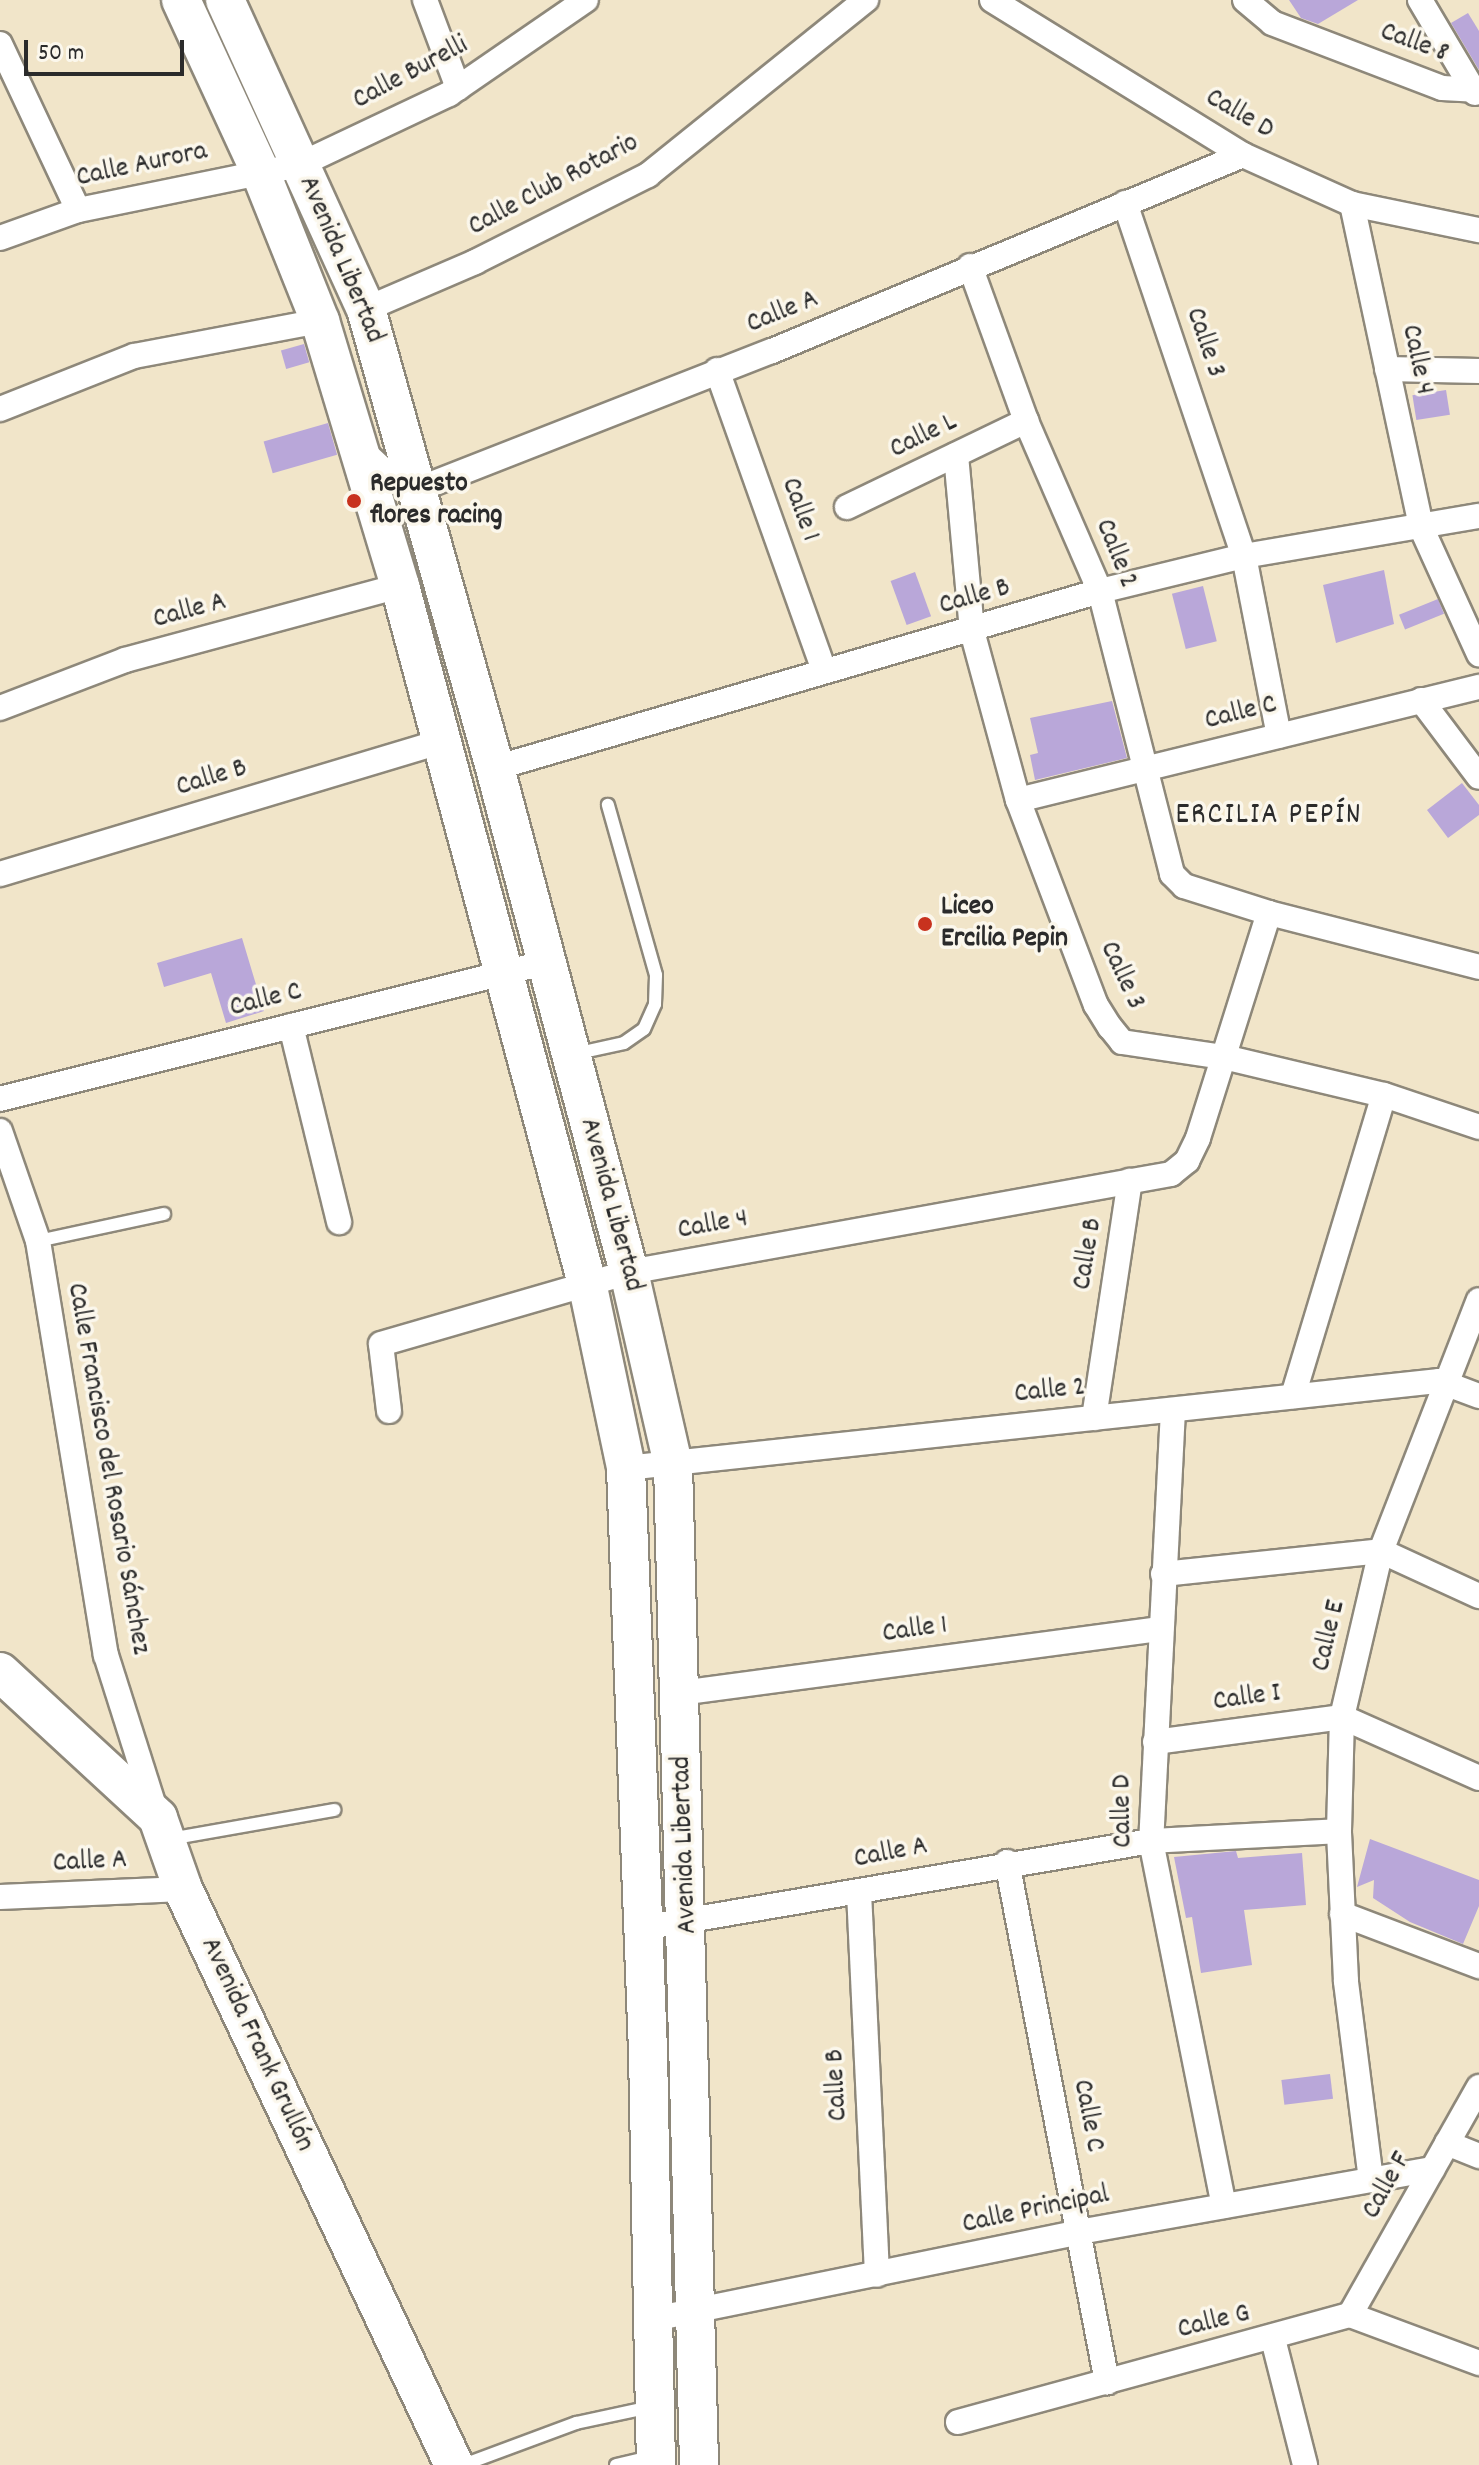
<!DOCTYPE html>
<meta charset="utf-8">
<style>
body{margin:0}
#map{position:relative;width:1479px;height:2465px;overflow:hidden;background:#f1e5c9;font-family:Dekko,sans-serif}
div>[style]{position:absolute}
.building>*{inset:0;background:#b9a7d9;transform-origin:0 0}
.roads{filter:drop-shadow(2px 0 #8e887a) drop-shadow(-2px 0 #8e887a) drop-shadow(0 2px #8e887a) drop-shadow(0 -2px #8e887a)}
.service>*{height:12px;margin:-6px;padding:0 6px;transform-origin:6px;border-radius:6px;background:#fff}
.minor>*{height:24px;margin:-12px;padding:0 12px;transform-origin:12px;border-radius:12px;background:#fff}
.primary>*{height:38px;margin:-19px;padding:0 19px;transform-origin:19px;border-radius:19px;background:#fff}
.dots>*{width:22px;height:22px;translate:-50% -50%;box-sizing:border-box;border:4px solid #fbf7ec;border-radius:50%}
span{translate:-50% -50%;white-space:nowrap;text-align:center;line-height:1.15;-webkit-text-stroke:7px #fbf7ec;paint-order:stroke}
.street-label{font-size:28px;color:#2b2b2b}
.poi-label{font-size:28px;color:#2b2b2b;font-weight:700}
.left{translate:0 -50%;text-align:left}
.neighbourhood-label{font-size:30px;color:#2b2b2b;letter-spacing:2px}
.scale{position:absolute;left:24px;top:40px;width:160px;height:36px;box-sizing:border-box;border:4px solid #2b2b2b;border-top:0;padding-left:10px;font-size:24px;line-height:28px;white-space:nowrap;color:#2b2b2b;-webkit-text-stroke:6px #fbf7ec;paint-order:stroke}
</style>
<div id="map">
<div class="building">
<div style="clip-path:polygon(1289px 0,1358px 0,1318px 24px,1301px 18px)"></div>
<div style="clip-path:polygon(1468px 13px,1479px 31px,1479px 70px,1451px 23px)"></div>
<div style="left:304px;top:344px;width:19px;height:24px;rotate:74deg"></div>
<div style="left:1446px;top:390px;width:25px;height:34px;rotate:81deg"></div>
<div style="left:328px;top:423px;width:33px;height:67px;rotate:74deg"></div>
<div style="clip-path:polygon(1384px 570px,1394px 624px,1336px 643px,1323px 585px)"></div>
<div style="left:915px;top:572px;width:47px;height:26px;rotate:70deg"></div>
<div style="left:1203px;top:586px;width:57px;height:32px;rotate:76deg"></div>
<div style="left:1438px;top:599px;width:16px;height:42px;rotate:68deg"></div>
<div style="clip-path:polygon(1112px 701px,1127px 758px,1035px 780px,1030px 755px,1038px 753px,1030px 718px)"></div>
<div style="clip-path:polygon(1462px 783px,1479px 805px,1479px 815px,1448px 838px,1427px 810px)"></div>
<div style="clip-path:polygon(242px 938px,264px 1011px,226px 1023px,211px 973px,164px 987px,157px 963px)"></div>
<div style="clip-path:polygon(1370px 1839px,1479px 1880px,1479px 1906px,1463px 1944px,1410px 1922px,1373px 1898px,1374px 1880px,1357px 1887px)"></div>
<div style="clip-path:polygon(1236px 1851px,1238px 1858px,1302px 1853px,1306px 1905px,1244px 1910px,1252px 1965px,1201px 1973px,1192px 1917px,1186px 1918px,1174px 1857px)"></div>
<div style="left:1330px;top:2074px;width:25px;height:49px;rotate:83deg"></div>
</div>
<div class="roads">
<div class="service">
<div style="left:574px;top:1054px;width:51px;rotate:-12.4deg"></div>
<div style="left:624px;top:1043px;width:24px;rotate:-35deg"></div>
<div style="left:644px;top:1029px;width:27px;rotate:-66deg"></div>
<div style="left:655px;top:1004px;width:29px;rotate:-88deg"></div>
<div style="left:656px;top:975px;width:177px;rotate:-105.8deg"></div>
<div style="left:38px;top:1241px;width:129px;rotate:-12.1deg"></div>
<div style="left:169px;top:1839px;width:168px;rotate:-10deg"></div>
<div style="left:463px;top:2465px;width:121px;rotate:-20.4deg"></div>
<div style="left:576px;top:2423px;width:77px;rotate:-12deg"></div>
<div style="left:616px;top:2465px;width:35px;rotate:-13deg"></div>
</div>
<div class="minor">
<div style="left:425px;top:0;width:94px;rotate:69.4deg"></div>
<div style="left:992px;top:0;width:295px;rotate:31.7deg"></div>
<div style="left:1243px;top:155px;width:120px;rotate:24.2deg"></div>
<div style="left:1352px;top:204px;width:130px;rotate:11.6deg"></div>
<div style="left:1245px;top:0;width:35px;rotate:40deg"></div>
<div style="left:1272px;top:23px;width:182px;rotate:20.9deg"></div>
<div style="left:1442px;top:88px;width:37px;rotate:3deg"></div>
<div style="left:1420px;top:0;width:108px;rotate:59.4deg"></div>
<div style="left:0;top:44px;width:183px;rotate:64.8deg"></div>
<div style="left:1125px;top:203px;width:373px;rotate:71.4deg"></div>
<div style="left:1244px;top:556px;width:183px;rotate:79deg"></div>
<div style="left:1352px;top:204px;width:330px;rotate:77.9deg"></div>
<div style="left:1421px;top:527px;width:140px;rotate:65.5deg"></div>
<div style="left:0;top:238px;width:83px;rotate:-19.7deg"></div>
<div style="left:78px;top:210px;width:226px;rotate:-11.5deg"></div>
<div style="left:299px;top:165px;width:166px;rotate:-25.3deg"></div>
<div style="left:449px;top:94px;width:166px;rotate:-34.5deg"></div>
<div style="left:970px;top:266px;width:165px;rotate:70.1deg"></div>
<div style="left:1026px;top:421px;width:185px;rotate:66.5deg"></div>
<div style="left:1100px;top:591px;width:292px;rotate:75.7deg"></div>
<div style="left:1172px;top:874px;width:17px;rotate:45deg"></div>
<div style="left:1184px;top:886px;width:89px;rotate:17.6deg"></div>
<div style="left:1269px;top:913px;width:217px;rotate:14.4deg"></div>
<div style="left:366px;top:309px;width:119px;rotate:-23.3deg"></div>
<div style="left:475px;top:262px;width:194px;rotate:-26.7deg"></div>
<div style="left:648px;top:175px;width:280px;rotate:-38.8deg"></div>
<div style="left:1387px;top:369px;width:92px;rotate:1.2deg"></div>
<div style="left:717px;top:370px;width:319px;rotate:70.4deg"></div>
<div style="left:0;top:409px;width:144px;rotate:-21.6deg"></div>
<div style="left:134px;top:356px;width:189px;rotate:-10.7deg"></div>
<div style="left:364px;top:452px;width:40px;rotate:43deg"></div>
<div style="left:393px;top:479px;width:28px;rotate:21deg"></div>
<div style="left:419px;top:489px;width:379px;rotate:-21.4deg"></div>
<div style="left:772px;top:351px;width:510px;rotate:-22.59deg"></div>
<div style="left:956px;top:455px;width:177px;rotate:84.8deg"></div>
<div style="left:972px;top:631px;width:175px;rotate:74.8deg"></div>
<div style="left:1018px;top:800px;width:219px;rotate:69.2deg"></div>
<div style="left:1096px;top:1005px;width:26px;rotate:58deg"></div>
<div style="left:1110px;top:1027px;width:19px;rotate:51deg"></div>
<div style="left:1122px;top:1042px;width:103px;rotate:8.4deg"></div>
<div style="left:1224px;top:1057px;width:164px;rotate:13.4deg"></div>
<div style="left:1384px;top:1095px;width:100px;rotate:18.6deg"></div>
<div style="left:847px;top:507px;width:199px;rotate:-25.7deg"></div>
<div style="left:1421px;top:700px;width:96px;rotate:53deg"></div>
<div style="left:0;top:708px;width:134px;rotate:-21deg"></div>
<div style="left:125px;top:660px;width:285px;rotate:-15.1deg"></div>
<div style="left:495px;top:768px;width:630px;rotate:-16.31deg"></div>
<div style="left:1100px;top:591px;width:148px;rotate:-13.7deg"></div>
<div style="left:1244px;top:556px;width:238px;rotate:-9.7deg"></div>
<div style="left:1018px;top:800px;width:475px;rotate:-13.8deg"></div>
<div style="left:0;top:874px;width:460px;rotate:-16.7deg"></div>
<div style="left:291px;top:1026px;width:202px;rotate:76.2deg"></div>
<div style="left:0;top:1099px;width:564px;rotate:-14.06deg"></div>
<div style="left:0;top:1131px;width:116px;rotate:70.9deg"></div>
<div style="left:38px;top:1241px;width:420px;rotate:80.7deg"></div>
<div style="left:106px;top:1655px;width:166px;rotate:72.4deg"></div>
<div style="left:1293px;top:1396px;width:314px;rotate:-73.2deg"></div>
<div style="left:1173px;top:1410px;width:432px;rotate:92.9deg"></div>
<div style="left:1151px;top:1841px;width:372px;rotate:78.7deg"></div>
<div style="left:389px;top:1411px;width:67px;rotate:-96.8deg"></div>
<div style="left:381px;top:1344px;width:258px;rotate:-16.2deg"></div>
<div style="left:629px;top:1272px;width:551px;rotate:-10.25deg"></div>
<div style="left:1171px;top:1174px;width:21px;rotate:-39deg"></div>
<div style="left:1187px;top:1161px;width:25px;rotate:-64deg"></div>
<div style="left:1198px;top:1138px;width:236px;rotate:-72.5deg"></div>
<div style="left:1094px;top:1418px;width:240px;rotate:-81.4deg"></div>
<div style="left:626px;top:1468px;width:818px;rotate:-6.11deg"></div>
<div style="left:1439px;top:1381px;width:43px;rotate:20.6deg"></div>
<div style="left:1163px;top:1574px;width:219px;rotate:-6deg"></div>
<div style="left:1381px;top:1551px;width:108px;rotate:24.7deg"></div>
<div style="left:680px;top:1693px;width:482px;rotate:-7.6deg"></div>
<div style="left:1155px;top:1742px;width:189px;rotate:-7.6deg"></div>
<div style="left:1342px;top:1717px;width:150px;rotate:24deg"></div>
<div style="left:1007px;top:1862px;width:530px;rotate:79.11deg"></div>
<div style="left:859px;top:1892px;width:383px;rotate:87.3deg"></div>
<div style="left:0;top:1897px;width:183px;rotate:-2.5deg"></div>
<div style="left:1342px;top:1914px;width:147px;rotate:20.8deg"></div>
<div style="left:643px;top:1928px;width:515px;rotate:-9.72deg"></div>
<div style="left:1151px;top:1841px;width:188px;rotate:-3deg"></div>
<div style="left:1447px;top:2143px;width:35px;rotate:22deg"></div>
<div style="left:1371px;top:2180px;width:201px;rotate:-97.2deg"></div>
<div style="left:1346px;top:1981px;width:150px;rotate:-92.7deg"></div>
<div style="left:1339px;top:1831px;width:114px;rotate:-88.5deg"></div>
<div style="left:1342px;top:1717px;width:171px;rotate:-76.8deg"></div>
<div style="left:1381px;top:1551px;width:269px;rotate:-68.7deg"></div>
<div style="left:1350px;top:2315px;width:262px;rotate:-60.5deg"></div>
<div style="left:653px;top:2319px;width:435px;rotate:-11.5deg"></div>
<div style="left:1079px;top:2232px;width:359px;rotate:-10.1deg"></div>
<div style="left:1273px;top:2339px;width:130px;rotate:75.7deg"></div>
<div style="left:958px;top:2422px;width:406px;rotate:-15.3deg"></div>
<div style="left:1350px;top:2315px;width:138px;rotate:20.4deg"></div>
</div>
<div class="primary">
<div style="left:181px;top:0;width:188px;rotate:65.2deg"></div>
<div style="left:260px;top:171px;width:162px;rotate:68.2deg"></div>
<div style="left:320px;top:321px;width:277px;rotate:73.2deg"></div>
<div style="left:400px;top:586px;width:726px;rotate:74.99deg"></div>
<div style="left:588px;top:1287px;width:185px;rotate:78.1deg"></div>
<div style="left:626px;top:1468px;width:583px;rotate:87.84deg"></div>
<div style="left:648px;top:2051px;width:414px;rotate:88.9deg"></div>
<div style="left:225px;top:0;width:340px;rotate:65.5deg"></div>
<div style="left:366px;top:309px;width:477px;rotate:74.3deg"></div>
<div style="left:495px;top:768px;width:522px;rotate:75.11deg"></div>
<div style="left:629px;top:1272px;width:197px;rotate:77.1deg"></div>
<div style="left:673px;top:1464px;width:1001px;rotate:88.51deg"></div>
<div style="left:0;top:1672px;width:215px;rotate:42.7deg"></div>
<div style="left:158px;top:1818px;width:75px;rotate:70.6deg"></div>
<div style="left:183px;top:1889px;width:637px;rotate:64.8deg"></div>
</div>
</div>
<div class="dots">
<div style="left:354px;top:501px;background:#c8321e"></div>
<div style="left:925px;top:924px;background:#c8321e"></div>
</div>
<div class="street-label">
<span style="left:1414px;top:44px;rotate:20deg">Calle 8</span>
<span style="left:411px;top:74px;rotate:-28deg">Calle Burelli</span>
<span style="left:1239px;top:115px;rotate:30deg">Calle D</span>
<span style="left:142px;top:166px;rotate:-12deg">Calle Aurora</span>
<span style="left:554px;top:186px;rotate:-28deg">Calle Club Rotario</span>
<span style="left:340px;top:260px;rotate:67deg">Avenida Libertad</span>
<span style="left:783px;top:313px;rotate:-22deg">Calle A</span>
<span style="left:1204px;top:343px;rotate:71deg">Calle 3</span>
<span style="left:1416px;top:360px;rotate:78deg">Calle 4</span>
<span style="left:924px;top:437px;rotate:-26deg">Calle L</span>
<span style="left:799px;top:510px;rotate:70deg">Calle 1</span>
<span style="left:1115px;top:554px;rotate:68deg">Calle 2</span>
<span style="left:975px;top:598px;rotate:-16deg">Calle B</span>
<span style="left:190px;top:612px;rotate:-15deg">Calle A</span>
<span style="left:1241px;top:714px;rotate:-14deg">Calle C</span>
<span style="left:212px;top:779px;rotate:-17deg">Calle B</span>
<span style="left:1121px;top:976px;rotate:65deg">Calle 3</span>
<span style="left:266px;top:1001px;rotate:-14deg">Calle C</span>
<span style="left:610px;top:1205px;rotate:75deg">Avenida Libertad</span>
<span style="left:713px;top:1226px;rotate:-10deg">Calle 4</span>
<span style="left:1089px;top:1254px;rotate:-81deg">Calle B</span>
<span style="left:1050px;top:1392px;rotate:-6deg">Calle 2</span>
<span style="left:107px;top:1469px;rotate:80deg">Calle Francisco del Rosario Sánchez</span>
<span style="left:915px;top:1631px;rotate:-8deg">Calle 1</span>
<span style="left:1330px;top:1636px;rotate:-77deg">Calle E</span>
<span style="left:1247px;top:1699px;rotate:-8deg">Calle I</span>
<span style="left:1124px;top:1811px;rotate:-91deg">Calle D</span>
<span style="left:686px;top:1845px;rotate:-92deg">Avenida Libertad</span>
<span style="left:891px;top:1854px;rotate:-11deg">Calle A</span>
<span style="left:90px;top:1863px;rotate:-3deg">Calle A</span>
<span style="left:256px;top:2045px;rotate:65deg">Avenida Frank Grullón</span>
<span style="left:838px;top:2085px;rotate:-93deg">Calle B</span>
<span style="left:1087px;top:2116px;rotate:79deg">Calle C</span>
<span style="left:1388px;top:2186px;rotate:-61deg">Calle F</span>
<span style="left:1036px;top:2211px;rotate:-12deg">Calle Principal</span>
<span style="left:1214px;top:2323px;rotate:-14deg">Calle G</span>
</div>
<div class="poi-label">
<span class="left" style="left:370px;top:501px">Repuesto<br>flores racing</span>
<span class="left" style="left:941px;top:924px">Liceo<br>Ercilia Pepin</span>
</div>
<div class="neighbourhood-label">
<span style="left:1269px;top:817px">ERCILIA PEPÍN</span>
</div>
<div class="scale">50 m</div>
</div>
